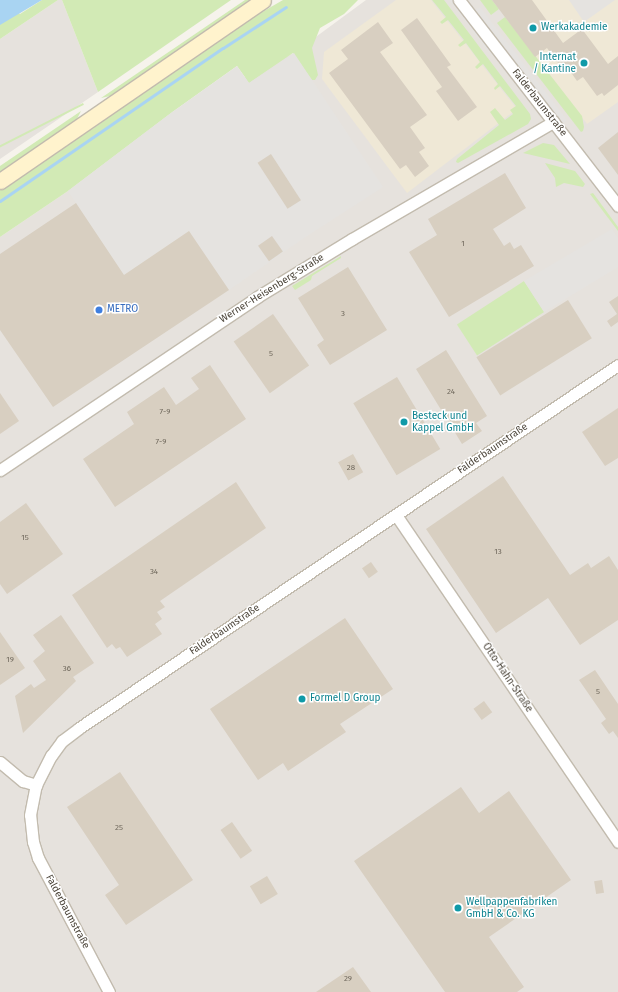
<!DOCTYPE html>
<meta charset="utf-8">
<style>
body{margin:0}
#map{position:relative;width:618px;height:992px;overflow:hidden;background:#f6f3ec;font-family:"Fira Sans",sans-serif}
div>[style]{position:absolute}
.industrial>*{inset:0;background:#e6e2dd}
.education>*{inset:0;background:#efe8d6}
.green>*{inset:0;background:#d2eab5;transform-origin:0 0}
.parking>*{inset:0;background:#e5e3e0}
.water>*{inset:0;background:#a9d4f2}
.stream>*{height:3px;margin:-1.5px;padding:0 1.5px;transform-origin:1.5px;border-radius:1.5px;background:#a9d4f2}
.building>*{inset:0;background:#d8cfc1;transform-origin:0 0}
.roads{filter:drop-shadow(1px 0 #c2bbae) drop-shadow(-1px 0 #c2bbae) drop-shadow(0 1px #c2bbae) drop-shadow(0 -1px #c2bbae)}
.minor>*{height:11px;margin:-5.5px;padding:0 5.5px;transform-origin:5.5px;border-radius:5.5px;background:#fff}
.secondary>*{height:15px;margin:-7.5px;padding:0 7.5px;transform-origin:7.5px;border-radius:7.5px;background:#fff3cd}
.dots>*{width:11px;height:11px;translate:-50% -50%;box-sizing:border-box;border:2px solid #fff;border-radius:50%}
span{translate:-50% -50%;white-space:nowrap;text-align:center;line-height:1.15;-webkit-text-stroke:3px #fff;paint-order:stroke}
.number-label{font-size:8px;color:#6e675b}
.number-label span{-webkit-text-stroke-width:0}
.culture-label{font-size:10px;color:#0d838f}
.left{translate:0 -50%;text-align:left}
.right{translate:-100% -50%;text-align:right}
.street-label{font-size:10px;color:#4b4439}
.shop-label{font-size:10px;color:#366cbe}
</style>
<div id="map">
<div class="industrial">
<div style="clip-path:polygon(58px 0,62px 0,98px 92px,0 159px,0 39px)"></div>
<div style="clip-path:polygon(366px 0,618px 0,618px 992px,0 992px,0 237px,68px 191px,171px 113px,294px 53px)"></div>
</div>
<div class="education">
<div style="clip-path:polygon(396px 0,431px 0,517px 109px,407px 193px,322px 79px,324px 52px)"></div>
<div style="clip-path:polygon(493px 0,618px 0,618px 102px,587px 124px)"></div>
</div>
<div class="green">
<div style="clip-path:polygon(0 0,20px 14px,42px 0,58px 0,0 39px)"></div>
<div style="clip-path:polygon(62px 0,231px 0,98px 92px)"></div>
<div style="clip-path:polygon(245px 0,253px 0,115px 95px,101px 98px)"></div>
<div style="clip-path:polygon(283px 0,358px 0,344px 14px,320px 28px,312px 48px,318px 75px,315px 80px,312px 80px,293px 53px,249px 83px,237px 66px,171px 113px,68px 191px,0 237px,0 188px,88px 127px,91px 130px,102px 122px,110px 114px,238px 26px)"></div>
<div style="clip-path:polygon(432px 0,444px 0,530px 114px,531px 119px,528px 124px,458px 163px,456px 162px,457px 159px,499px 125px,490px 112px,495px 108px,505px 120px,513px 114px,510px 110px,516px 106px,500px 86px,495px 90px,494px 88px,498px 84px,483px 64px,477px 69px,475px 67px,480px 62px,466px 43px,460px 47px,458px 45px,464px 40px,448px 20px,442px 24px,440px 22px,446px 17px)"></div>
<div style="clip-path:polygon(480px 0,492px 0,499px 9px,491px 15px)"></div>
<div style="clip-path:polygon(505px 17px,582px 116px,584px 127px,583px 131px,581px 132px,497px 23px)"></div>
<div style="left:83px;top:103px;width:2px;height:100px;rotate:63deg"></div>
<div style="clip-path:polygon(81px 111px,76px 121px,0 173px,0 166px)"></div>
<div style="clip-path:polygon(543px 143px,554px 145px,570px 164px,523px 153px)"></div>
<div style="clip-path:polygon(545px 163px,575px 171px,585px 184px,583px 187px,564px 183px,556px 187px,555px 178px)"></div>
<div style="clip-path:polygon(593px 193px,618px 227px,618px 231px,590px 194px)"></div>
<div style="clip-path:polygon(341px 256px,341px 258px,312px 276px,311px 280px,295px 290px,292px 286px)"></div>
<div style="left:524px;top:281px;width:37px;height:80px;rotate:57deg"></div>
</div>
<div class="parking">
<div style="clip-path:polygon(449px 0,453px 0,494px 54px,492px 56px)"></div>
<div style="clip-path:polygon(569px 0,615px 0,584px 22px)"></div>
<div style="clip-path:polygon(480px 7px,567px 120px,562px 124px,482px 21px,475px 10px)"></div>
<div style="clip-path:polygon(294px 53px,383px 187px,301px 240px,229px 290px,189px 231px,124px 275px,68px 191px,171px 113px,237px 66px,249px 83px)"></div>
<div style="clip-path:polygon(612px 229px,618px 238px,618px 267px,544px 312px,524px 281px)"></div>
</div>
<div class="water">
<div style="clip-path:polygon(0 0,42px 0,0 25px)"></div>
</div>
<div class="stream">
<div style="left:0;top:201px;width:270px;rotate:-34.5deg"></div>
<div style="left:223px;top:48px;width:75px;rotate:-33.1deg"></div>
</div>
<div class="building">
<div style="clip-path:polygon(492px 0,532px 0,563px 43px,582px 29px,608px 64px,618px 56px,618px 85px,604px 96px,602px 93px,597px 96px,583px 77px,577px 81px,570px 71px,568px 72px,560px 62px,558px 63px,547px 48px,535px 57px)"></div>
<div style="clip-path:polygon(417px 18px,451px 65px,447px 67px,477px 107px,458px 121px,436px 91px,442px 87px,401px 30px)"></div>
<div style="clip-path:polygon(378px 22px,393px 43px,380px 52px,427px 115px,410px 127px,425px 148px,419px 152px,429px 166px,415px 177px,406px 165px,400px 169px,329px 73px,348px 59px,341px 50px)"></div>
<div style="clip-path:polygon(618px 132px,618px 175px,598px 148px)"></div>
<div style="left:271px;top:154px;width:55px;height:16px;rotate:57deg"></div>
<div style="clip-path:polygon(505px 173px,526px 208px,493px 229px,504px 246px,510px 242px,514px 249px,521px 245px,534px 266px,449px 317px,409px 252px,437px 235px,428px 219px)"></div>
<div style="clip-path:polygon(76px 203px,124px 275px,189px 231px,229px 290px,53px 407px,0 330px,0 254px)"></div>
<div style="left:272px;top:236px;width:19px;height:17px;rotate:55deg"></div>
<div style="clip-path:polygon(348px 267px,387px 330px,330px 365px,317px 345px,324px 340px,298px 298px)"></div>
<div style="clip-path:polygon(618px 296px,618px 322px,611px 327px,607px 321px,617px 314px,609px 302px)"></div>
<div style="left:568px;top:300px;width:45px;height:108px;rotate:58deg"></div>
<div style="left:273px;top:314px;width:63px;height:48px;rotate:55deg"></div>
<div style="clip-path:polygon(446px 350px,487px 416px,476px 423px,482px 431px,462px 444px,416px 369px)"></div>
<div style="clip-path:polygon(210px 365px,246px 419px,115px 507px,83px 459px,134px 424px,127px 412px,164px 387px,176px 405px,199px 389px,191px 378px)"></div>
<div style="left:397px;top:377px;width:84px;height:51px;rotate:59deg"></div>
<div style="clip-path:polygon(0 393px,19px 421px,0 434px)"></div>
<div style="clip-path:polygon(618px 408px,618px 458px,605px 466px,582px 432px)"></div>
<div style="left:353px;top:454px;width:21px;height:17px;rotate:61deg"></div>
<div style="clip-path:polygon(503px 476px,570px 575px,588px 563px,591px 568px,609px 556px,618px 570px,618px 620px,580px 645px,548px 598px,496px 633px,426px 529px)"></div>
<div style="clip-path:polygon(236px 482px,266px 528px,160px 601px,165px 607px,157px 612px,162px 619px,155px 624px,162px 634px,127px 657px,120px 647px,116px 649px,112px 644px,107px 648px,72px 595px)"></div>
<div style="clip-path:polygon(26px 503px,63px 554px,7px 594px,0 584px,0 522px)"></div>
<div style="left:371px;top:562px;width:12px;height:11px;rotate:55deg"></div>
<div style="clip-path:polygon(61px 615px,94px 663px,73px 677px,76px 681px,23px 733px,15px 696px,31px 684px,34px 688px,46px 680px,33px 661px,45px 651px,33px 635px)"></div>
<div style="clip-path:polygon(345px 618px,393px 689px,340px 724px,346px 732px,288px 771px,283px 763px,258px 780px,210px 709px)"></div>
<div style="clip-path:polygon(0 632px,25px 668px,0 685px)"></div>
<div style="clip-path:polygon(595px 670px,618px 704px,618px 738px,613px 731px,609px 734px,601px 723px,606px 719px,579px 680px)"></div>
<div style="left:484px;top:701px;width:14px;height:13px;rotate:54deg"></div>
<div style="clip-path:polygon(120px 772px,193px 880px,126px 925px,105px 895px,119px 885px,67px 807px)"></div>
<div style="clip-path:polygon(461px 787px,479px 813px,509px 791px,571px 880px,489px 937px,524px 987px,517px 992px,445px 992px,354px 861px)"></div>
<div style="left:232px;top:822px;width:35px;height:14px;rotate:55deg"></div>
<div style="left:267px;top:876px;width:21px;height:20px;rotate:59deg"></div>
<div style="left:602px;top:880px;width:13px;height:8px;rotate:81deg"></div>
<div style="clip-path:polygon(353px 967px,371px 992px,316px 992px)"></div>
</div>
<div class="roads">
<div class="minor">
<div style="left:459px;top:0;width:260px;rotate:52.3deg"></div>
<div style="left:0;top:470px;width:310px;rotate:-33.9deg"></div>
<div style="left:257px;top:297px;width:111px;rotate:-31.4deg"></div>
<div style="left:352px;top:239px;width:233px;rotate:-30.2deg"></div>
<div style="left:396px;top:515px;width:395px;rotate:55.8deg"></div>
<div style="left:0;top:762px;width:30px;rotate:40deg"></div>
<div style="left:23px;top:781px;width:14px;rotate:17deg"></div>
<div style="left:109px;top:992px;width:152px;rotate:-117.9deg"></div>
<div style="left:38px;top:858px;width:17px;rotate:-107deg"></div>
<div style="left:33px;top:842px;width:27px;rotate:-96deg"></div>
<div style="left:30px;top:815px;width:31px;rotate:-79deg"></div>
<div style="left:36px;top:785px;width:33px;rotate:-63deg"></div>
<div style="left:51px;top:756px;width:19px;rotate:-54deg"></div>
<div style="left:62px;top:741px;width:21px;rotate:-37deg"></div>
<div style="left:79px;top:728px;width:650px;rotate:-33.96deg"></div>
</div>
<div class="secondary">
<div style="left:0;top:181px;width:319px;rotate:-34.5deg"></div>
</div>
</div>
<div class="dots">
<div style="left:533px;top:28px;background:#0f9aa8"></div>
<div style="left:584px;top:63px;background:#0f9aa8"></div>
<div style="left:99px;top:310px;background:#3f7fe0"></div>
<div style="left:404px;top:422px;background:#0f9aa8"></div>
<div style="left:302px;top:699px;background:#0f9aa8"></div>
<div style="left:458px;top:908px;background:#0f9aa8"></div>
</div>
<div class="number-label">
<span style="left:463px;top:244px">1</span>
<span style="left:343px;top:314px">3</span>
<span style="left:271px;top:354px">5</span>
<span style="left:451px;top:392px">24</span>
<span style="left:165px;top:412px">7-9</span>
<span style="left:161px;top:442px">7-9</span>
<span style="left:351px;top:468px">28</span>
<span style="left:25px;top:538px">15</span>
<span style="left:498px;top:552px">13</span>
<span style="left:154px;top:572px">34</span>
<span style="left:10px;top:660px">19</span>
<span style="left:67px;top:669px">36</span>
<span style="left:598px;top:692px">5</span>
<span style="left:119px;top:828px">25</span>
<span style="left:348px;top:979px">29</span>
</div>
<div class="culture-label">
<span class="left" style="left:541px;top:28px">Werkakademie</span>
<span class="right" style="left:576px;top:63px">Internat<br>/ Kantine</span>
<span class="left" style="left:412px;top:422px">Besteck und<br>Kappel GmbH</span>
<span class="left" style="left:310px;top:699px">Formel D Group</span>
<span class="left" style="left:466px;top:908px">Wellpappenfabriken<br>GmbH &amp; Co. KG</span>
</div>
<div class="street-label">
<span style="left:539px;top:103px;rotate:52deg">Falderbaumstraße</span>
<span style="left:272px;top:289px;rotate:-32deg">Werner-Heisenberg-Straße</span>
<span style="left:493px;top:449px;rotate:-34deg">Falderbaumstraße</span>
<span style="left:225px;top:630px;rotate:-34deg">Falderbaumstraße</span>
<span style="left:507px;top:678px;rotate:56deg">Otto-Hahn-Straße</span>
<span style="left:67px;top:912px;rotate:62deg">Falderbaumstraße</span>
</div>
<div class="shop-label">
<span class="left" style="left:107px;top:310px">METRO</span>
</div>
</div>
